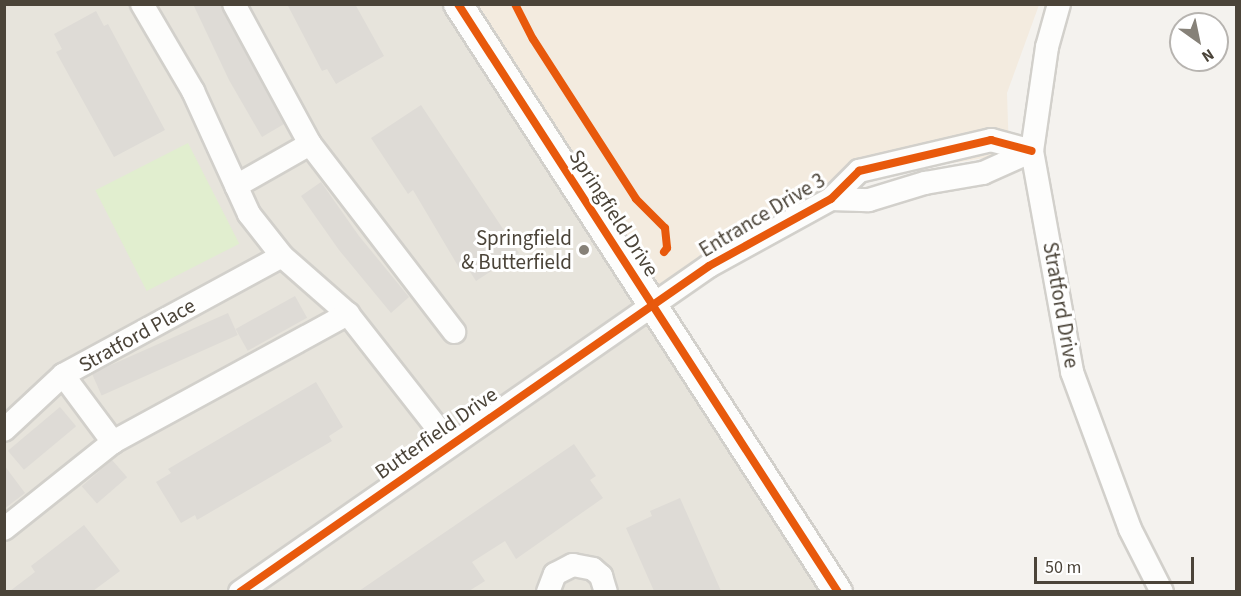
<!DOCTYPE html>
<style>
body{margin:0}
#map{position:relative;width:1241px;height:596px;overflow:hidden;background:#f4f2ee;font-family:"Source Sans 3",sans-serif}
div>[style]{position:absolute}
.residential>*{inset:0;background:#e7e4dc}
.commercial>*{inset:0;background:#f3ebdf}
.green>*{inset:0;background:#e1eecf;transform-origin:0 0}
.building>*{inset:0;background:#dedbd6;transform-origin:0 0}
.roads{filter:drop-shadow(2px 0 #d2d0cb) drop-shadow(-2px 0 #d2d0cb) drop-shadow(0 2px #d2d0cb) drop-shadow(0 -2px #d2d0cb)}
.minor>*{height:22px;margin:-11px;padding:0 11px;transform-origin:11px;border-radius:11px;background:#fdfdfc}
.tertiary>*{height:28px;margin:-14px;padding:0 14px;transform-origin:14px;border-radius:14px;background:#fdfdfc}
.cycleway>*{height:8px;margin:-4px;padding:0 4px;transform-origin:4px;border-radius:4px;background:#e8590c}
.dots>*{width:16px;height:16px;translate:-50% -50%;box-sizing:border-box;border:3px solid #fff;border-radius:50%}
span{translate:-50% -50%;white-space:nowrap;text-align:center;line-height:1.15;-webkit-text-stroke:6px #fff;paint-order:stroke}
.street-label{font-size:21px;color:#4b4439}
.poi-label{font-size:21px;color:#4b4439}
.right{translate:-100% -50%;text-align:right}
.frame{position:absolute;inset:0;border:6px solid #4b4439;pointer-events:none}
.north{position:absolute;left:1169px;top:12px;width:60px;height:60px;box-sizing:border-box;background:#fff;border:2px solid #b7b4b0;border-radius:50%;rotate:147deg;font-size:16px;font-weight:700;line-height:24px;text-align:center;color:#4b4439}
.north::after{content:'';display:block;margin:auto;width:21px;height:27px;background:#868178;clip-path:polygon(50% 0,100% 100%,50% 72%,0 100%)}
.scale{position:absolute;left:1034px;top:557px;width:160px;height:27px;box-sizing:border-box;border:3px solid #4b4439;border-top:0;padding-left:8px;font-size:18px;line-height:21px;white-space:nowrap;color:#4b4439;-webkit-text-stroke:4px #fff;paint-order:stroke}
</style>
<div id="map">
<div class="residential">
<div style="clip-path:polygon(4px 5px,453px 5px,833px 591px,5px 591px)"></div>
</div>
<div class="commercial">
<div style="clip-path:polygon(467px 5px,1039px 5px,1007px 93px,1009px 154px,934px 166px,827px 191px,654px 295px)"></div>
</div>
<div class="green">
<div style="left:188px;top:143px;width:113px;height:104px;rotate:63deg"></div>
</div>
<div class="building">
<div style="clip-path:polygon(193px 4px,220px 4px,284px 124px,262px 137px,229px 80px)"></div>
<div style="clip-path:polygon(287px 4px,355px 4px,384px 56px,336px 84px,327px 69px,322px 71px)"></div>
<div style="clip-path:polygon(96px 11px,104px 26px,108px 24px,165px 130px,114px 157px,56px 52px,62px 49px,54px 34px)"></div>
<div style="clip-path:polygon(421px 105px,519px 253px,476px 281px,467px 267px,461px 271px,413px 190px,408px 194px,371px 138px)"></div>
<div style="clip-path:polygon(321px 182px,359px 236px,409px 297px,391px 313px,339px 250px,301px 196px)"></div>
<div style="left:295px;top:296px;width:25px;height:68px;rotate:61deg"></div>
<div style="left:228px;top:313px;width:24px;height:149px;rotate:66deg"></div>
<div style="clip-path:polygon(316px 382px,343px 427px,329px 436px,332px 441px,197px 520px,195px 515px,181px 523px,156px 482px,171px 473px,168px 469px)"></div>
<div style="left:60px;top:407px;width:25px;height:68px;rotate:50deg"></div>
<div style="clip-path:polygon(574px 444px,596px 476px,590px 480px,603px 498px,516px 559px,505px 541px,472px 562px,485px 581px,469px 591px,359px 591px)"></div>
<div style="left:112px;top:460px;width:23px;height:40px;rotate:49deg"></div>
<div style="clip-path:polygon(4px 465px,25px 493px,4px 509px)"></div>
<div style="clip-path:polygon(680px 498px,721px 591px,654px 591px,626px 528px,652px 516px,650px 511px)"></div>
<div style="clip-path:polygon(84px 525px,120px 571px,93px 591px,10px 591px,35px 572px,31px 566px)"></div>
</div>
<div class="roads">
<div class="minor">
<div style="left:142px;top:4px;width:101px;rotate:59.6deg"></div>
<div style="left:193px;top:91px;width:135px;rotate:65.5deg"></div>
<div style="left:249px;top:214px;width:53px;rotate:51.8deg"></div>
<div style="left:282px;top:256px;width:88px;rotate:41.3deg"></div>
<div style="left:348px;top:314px;width:165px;rotate:51.9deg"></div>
<div style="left:234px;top:4px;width:159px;rotate:61.5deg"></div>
<div style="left:310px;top:144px;width:85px;rotate:150.4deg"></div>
<div style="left:1059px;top:4px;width:45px;rotate:105.6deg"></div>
<div style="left:1047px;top:47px;width:105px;rotate:98.2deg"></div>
<div style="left:1032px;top:151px;width:225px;rotate:79.7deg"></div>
<div style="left:1072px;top:372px;width:167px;rotate:69.7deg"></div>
<div style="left:1130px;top:529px;width:71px;rotate:63.1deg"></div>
<div style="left:310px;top:144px;width:237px;rotate:52.5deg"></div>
<div style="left:831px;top:199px;width:38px;rotate:2deg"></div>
<div style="left:869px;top:200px;width:59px;rotate:-16.9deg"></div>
<div style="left:925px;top:183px;width:59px;rotate:-9.8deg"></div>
<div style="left:983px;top:173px;width:54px;rotate:-24.2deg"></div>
<div style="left:63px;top:375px;width:84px;rotate:53.3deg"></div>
<div style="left:4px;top:430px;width:81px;rotate:-43deg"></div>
<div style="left:63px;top:375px;width:249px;rotate:-28.5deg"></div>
<div style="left:4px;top:529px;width:139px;rotate:-38.6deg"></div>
<div style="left:113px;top:442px;width:268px;rotate:-28.6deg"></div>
<div style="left:240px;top:592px;width:571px;rotate:-34.8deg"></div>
<div style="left:709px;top:266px;width:139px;rotate:-28.8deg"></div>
<div style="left:831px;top:199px;width:40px;rotate:-45deg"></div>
<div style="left:859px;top:171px;width:136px;rotate:-13.2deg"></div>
<div style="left:991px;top:140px;width:42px;rotate:15deg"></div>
<div style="left:548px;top:592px;width:19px;rotate:-69deg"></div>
<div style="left:555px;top:574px;width:20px;rotate:-27deg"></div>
<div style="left:573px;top:565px;width:20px;rotate:11deg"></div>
<div style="left:593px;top:569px;width:11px;rotate:41deg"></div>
<div style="left:601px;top:576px;width:17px;rotate:73deg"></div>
</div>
<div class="tertiary">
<div style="left:458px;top:4px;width:700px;rotate:57.13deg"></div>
</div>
</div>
<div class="cycleway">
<div style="left:458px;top:4px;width:700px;rotate:57.13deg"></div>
<div style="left:515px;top:4px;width:39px;rotate:63deg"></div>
<div style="left:533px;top:39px;width:190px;rotate:57.2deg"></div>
<div style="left:636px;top:199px;width:41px;rotate:45deg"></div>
<div style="left:665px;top:228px;width:20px;rotate:84deg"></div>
<div style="left:667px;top:248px;width:5px;rotate:127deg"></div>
<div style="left:240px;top:592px;width:571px;rotate:-34.8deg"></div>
<div style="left:709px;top:266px;width:139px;rotate:-28.8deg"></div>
<div style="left:831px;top:199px;width:40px;rotate:-45deg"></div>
<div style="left:859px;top:171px;width:136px;rotate:-13.2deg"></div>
<div style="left:991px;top:140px;width:42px;rotate:15deg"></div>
</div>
<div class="dots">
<div style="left:584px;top:250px;background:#868178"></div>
</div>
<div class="street-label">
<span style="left:614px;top:213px;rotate:57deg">Springfield Drive</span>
<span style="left:762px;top:215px;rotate:-31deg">Entrance Drive 3</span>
<span style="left:1061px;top:305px;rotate:80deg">Stratford Drive</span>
<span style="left:137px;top:335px;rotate:-29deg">Stratford Place</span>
<span style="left:436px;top:433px;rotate:-35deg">Butterfield Drive</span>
</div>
<div class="poi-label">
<span class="right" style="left:572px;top:250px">Springfield<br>&amp; Butterfield</span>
</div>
<div class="frame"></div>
<div class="north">N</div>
<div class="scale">50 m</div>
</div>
